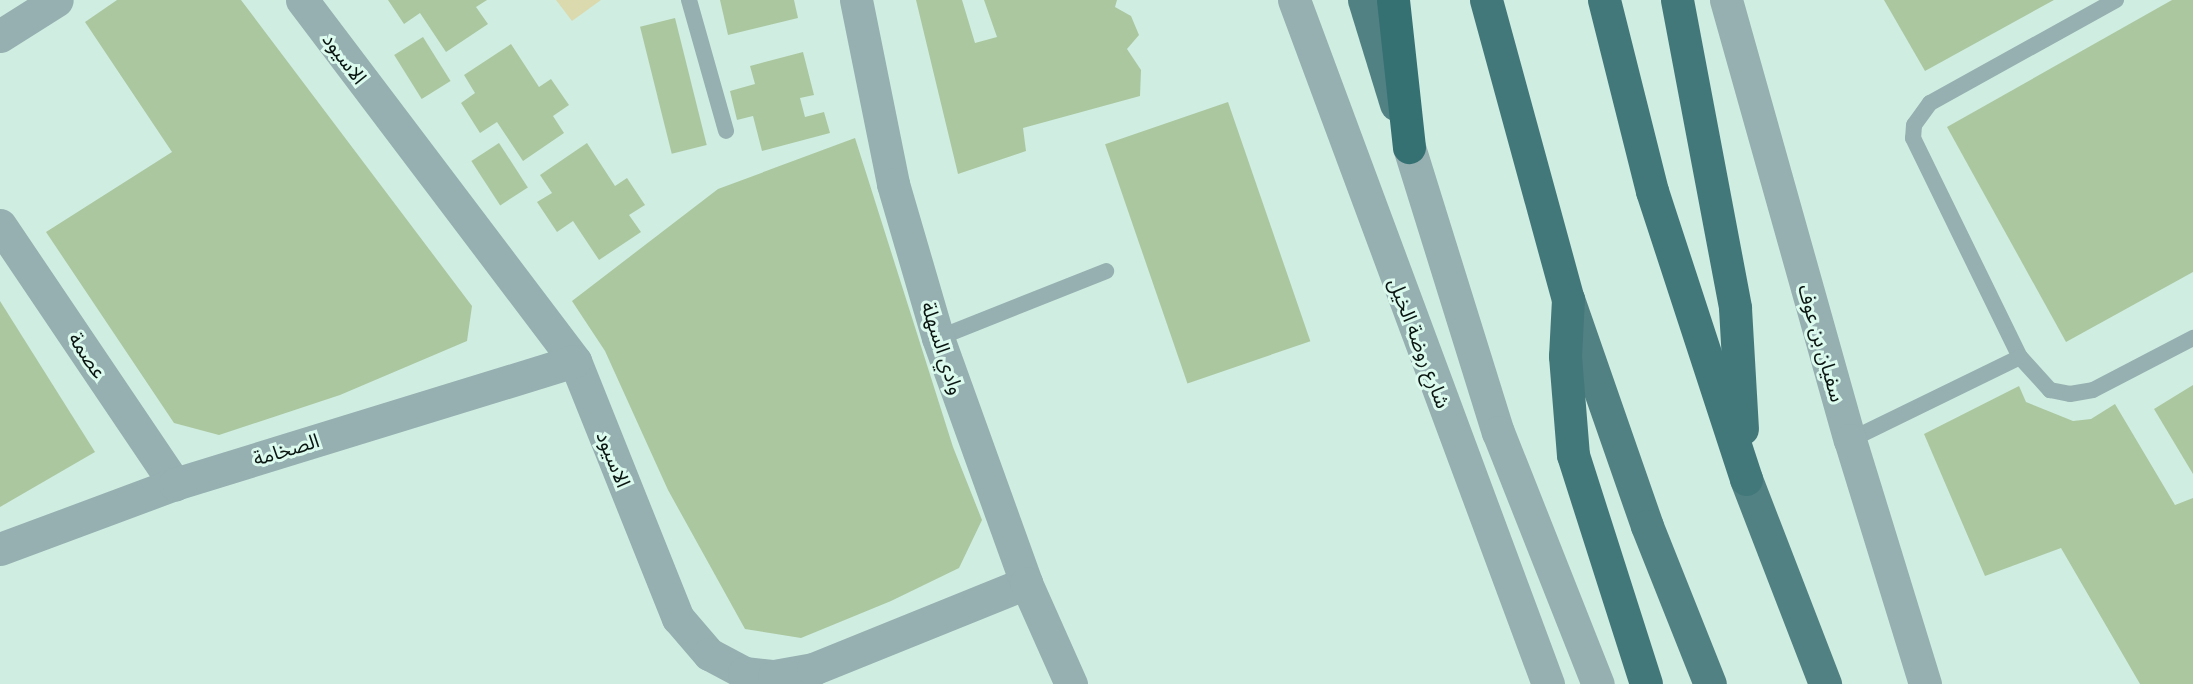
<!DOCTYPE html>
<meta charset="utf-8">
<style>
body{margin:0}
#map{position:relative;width:2193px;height:684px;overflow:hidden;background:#cfede1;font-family:"PT Serif","Noto Sans Arabic",serif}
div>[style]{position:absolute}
.green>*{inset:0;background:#dbdaae}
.building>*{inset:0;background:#abc7a0;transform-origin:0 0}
.service>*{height:16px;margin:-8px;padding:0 8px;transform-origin:8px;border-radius:8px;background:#96afb0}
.minor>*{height:33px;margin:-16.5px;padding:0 16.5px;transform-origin:16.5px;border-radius:16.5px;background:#96afb0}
.tertiary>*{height:33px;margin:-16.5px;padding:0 16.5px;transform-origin:16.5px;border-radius:16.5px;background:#96afb0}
.primary>*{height:33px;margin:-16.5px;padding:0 16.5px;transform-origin:16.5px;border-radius:16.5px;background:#518183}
.trunk>*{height:33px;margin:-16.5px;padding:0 16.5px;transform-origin:16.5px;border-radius:16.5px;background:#43787b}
.motorway>*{height:33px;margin:-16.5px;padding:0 16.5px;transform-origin:16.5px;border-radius:16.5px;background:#357073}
span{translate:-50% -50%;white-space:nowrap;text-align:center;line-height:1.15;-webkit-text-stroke:6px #dcfbee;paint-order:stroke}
.street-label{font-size:20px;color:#0a1511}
</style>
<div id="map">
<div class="green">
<div style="clip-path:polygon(556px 0,601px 0,572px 21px)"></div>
</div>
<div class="building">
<div style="clip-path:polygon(117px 0,241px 0,472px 306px,467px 341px,340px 395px,219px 435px,174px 423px,46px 232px,172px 152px,85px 22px)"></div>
<div style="clip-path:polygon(388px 0,487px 0,476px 7px,488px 24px,446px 52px,420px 13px,404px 24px)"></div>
<div style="clip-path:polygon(720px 0,794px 0,798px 18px,728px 35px)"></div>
<div style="clip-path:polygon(916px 0,962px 0,975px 43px,997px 37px,984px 0,1117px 0,1115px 7px,1131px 16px,1139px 35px,1127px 49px,1141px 70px,1140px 96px,1023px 128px,1026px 151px,958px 174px)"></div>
<div style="clip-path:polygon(1884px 0,2054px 0,1925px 71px)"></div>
<div style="clip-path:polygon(2172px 0,2193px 0,2193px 272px,2066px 342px,1947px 127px)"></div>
<div style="left:675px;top:18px;width:131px;height:36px;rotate:76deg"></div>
<div style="left:423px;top:37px;width:52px;height:34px;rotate:58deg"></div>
<div style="clip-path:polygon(511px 44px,539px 87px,551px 79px,569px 105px,553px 116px,564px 133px,523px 161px,497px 122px,480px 133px,461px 103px,475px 93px,464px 75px)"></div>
<div style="clip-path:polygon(803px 52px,814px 95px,800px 98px,805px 117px,824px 112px,830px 133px,762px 151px,753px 116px,737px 120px,730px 91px,755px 84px,750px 66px)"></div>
<div style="left:1228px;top:102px;width:253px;height:130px;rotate:71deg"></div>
<div style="clip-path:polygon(855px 138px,953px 447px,982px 520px,959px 568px,891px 601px,801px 638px,745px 629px,668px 490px,605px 351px,572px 301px,718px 189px)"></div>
<div style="left:499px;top:143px;width:53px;height:33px;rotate:57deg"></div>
<div style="clip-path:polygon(587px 143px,615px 186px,627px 178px,645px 205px,629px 215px,641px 232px,599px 260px,573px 221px,557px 232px,537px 202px,552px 193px,540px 175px)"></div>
<div style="clip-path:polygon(0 301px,95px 452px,0 507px)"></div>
<div style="clip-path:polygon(2193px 385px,2193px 474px,2154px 409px)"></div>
<div style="clip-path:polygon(2019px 386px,2026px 402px,2073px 421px,2091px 419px,2115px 404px,2175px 505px,2193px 498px,2193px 684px,2140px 684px,2061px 548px,1985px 576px,1924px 434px)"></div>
</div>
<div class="service">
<div style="left:689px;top:0;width:136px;rotate:74.2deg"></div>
<div style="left:2116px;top:0;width:213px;rotate:151deg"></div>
<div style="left:1930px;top:103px;width:27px;rotate:126deg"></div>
<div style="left:1914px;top:125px;width:13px;rotate:94deg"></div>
<div style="left:1913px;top:138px;width:244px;rotate:64deg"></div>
<div style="left:2020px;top:357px;width:45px;rotate:47.7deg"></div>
<div style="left:2050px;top:390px;width:20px;rotate:11deg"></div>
<div style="left:2070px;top:394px;width:23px;rotate:-10deg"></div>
<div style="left:2093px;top:390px;width:113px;rotate:-27.5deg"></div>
<div style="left:938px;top:338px;width:181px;rotate:-21.7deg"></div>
<div style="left:1850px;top:440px;width:189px;rotate:-26deg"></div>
</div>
<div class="minor">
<div style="left:302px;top:0;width:453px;rotate:52.9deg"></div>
<div style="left:575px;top:361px;width:277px;rotate:68.2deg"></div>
<div style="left:678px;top:618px;width:48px;rotate:49.3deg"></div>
<div style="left:709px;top:654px;width:40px;rotate:28deg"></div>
<div style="left:744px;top:673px;width:30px;rotate:6deg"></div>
<div style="left:774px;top:676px;width:40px;rotate:-10deg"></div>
<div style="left:813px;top:669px;width:230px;rotate:-22deg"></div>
<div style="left:856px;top:0;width:188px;rotate:78.6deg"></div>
<div style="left:893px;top:184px;width:160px;rotate:73.7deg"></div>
<div style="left:938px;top:338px;width:260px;rotate:70.2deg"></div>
<div style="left:1026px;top:583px;width:111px;rotate:66deg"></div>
<div style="left:1294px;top:0;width:730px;rotate:69.63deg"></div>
<div style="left:1726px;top:0;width:457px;rotate:74.3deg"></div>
<div style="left:1850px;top:440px;width:255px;rotate:72.9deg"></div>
<div style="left:0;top:36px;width:67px;rotate:-32.3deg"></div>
<div style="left:0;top:225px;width:313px;rotate:56deg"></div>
<div style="left:0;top:549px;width:187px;rotate:-20.4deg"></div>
<div style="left:175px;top:484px;width:418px;rotate:-17.1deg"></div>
</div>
<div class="tertiary">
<div style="left:1409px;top:147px;width:299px;rotate:72.7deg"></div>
<div style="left:1498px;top:432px;width:271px;rotate:68.4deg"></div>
</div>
<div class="primary">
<div style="left:1364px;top:0;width:109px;rotate:72.9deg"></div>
<div style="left:1568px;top:299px;width:240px;rotate:70.8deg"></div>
<div style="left:1647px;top:526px;width:170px;rotate:68.3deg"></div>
<div style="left:1746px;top:479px;width:220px;rotate:68.9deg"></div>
</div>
<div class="trunk">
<div style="left:1486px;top:0;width:310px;rotate:74.7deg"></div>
<div style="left:1568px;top:299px;width:57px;rotate:93deg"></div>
<div style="left:1565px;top:356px;width:99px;rotate:85.4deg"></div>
<div style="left:1573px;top:455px;width:240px;rotate:72.3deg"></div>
<div style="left:1604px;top:0;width:197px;rotate:75.9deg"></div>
<div style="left:1652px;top:191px;width:303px;rotate:71.9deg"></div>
<div style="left:1677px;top:0;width:313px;rotate:79.3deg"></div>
<div style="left:1735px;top:308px;width:121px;rotate:86.7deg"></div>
</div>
<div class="motorway">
<div style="left:1393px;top:0;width:148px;rotate:83.8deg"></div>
</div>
<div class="street-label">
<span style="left:345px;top:58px;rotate:53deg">الاسيود</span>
<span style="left:1420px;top:343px;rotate:69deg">شارع روضة الخيل</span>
<span style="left:1822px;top:343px;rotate:74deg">سفيان بن عوف</span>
<span style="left:943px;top:348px;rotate:72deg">وادي السهلة</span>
<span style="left:88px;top:355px;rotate:56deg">عصمة</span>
<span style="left:286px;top:449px;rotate:-17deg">الصخامة</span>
<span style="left:614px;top:459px;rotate:68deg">الاسيود</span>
</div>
</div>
